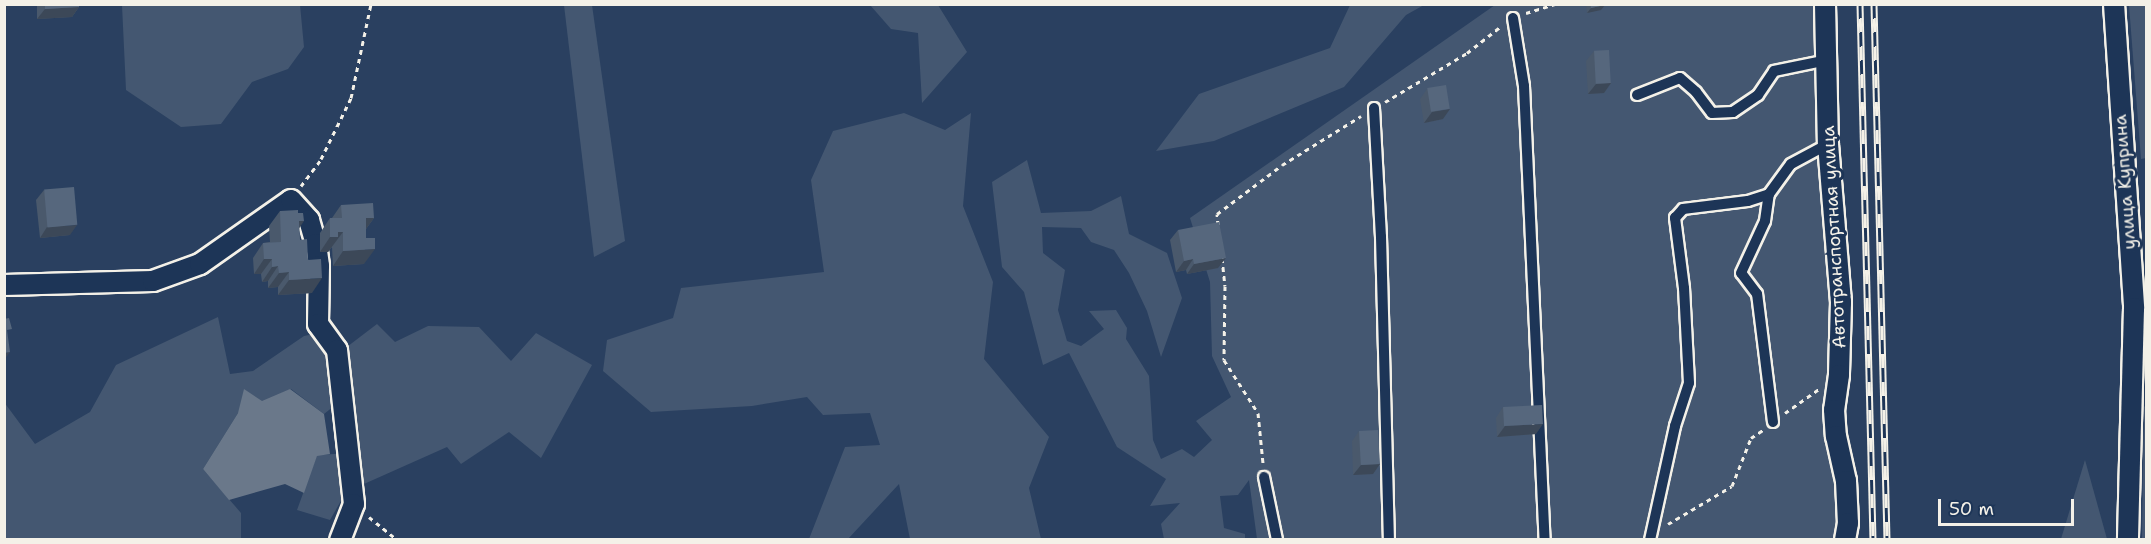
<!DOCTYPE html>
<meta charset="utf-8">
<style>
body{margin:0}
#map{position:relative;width:2151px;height:544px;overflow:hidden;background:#2a4060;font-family:"Shantell Sans",sans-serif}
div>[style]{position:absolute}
.green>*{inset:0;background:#445771}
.water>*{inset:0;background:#6a788a}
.path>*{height:3px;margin-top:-1.5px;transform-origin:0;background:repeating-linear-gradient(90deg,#f4f1e8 0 4.5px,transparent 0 9px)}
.roads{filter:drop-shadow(2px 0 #f4f1e8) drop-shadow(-2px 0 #f4f1e8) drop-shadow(0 2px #f4f1e8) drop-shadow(0 -2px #f4f1e8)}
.lane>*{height:10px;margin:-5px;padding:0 5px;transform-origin:5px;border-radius:5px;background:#1d3557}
.street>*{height:20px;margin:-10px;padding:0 10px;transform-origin:10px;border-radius:10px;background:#1d3557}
.rail>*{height:7px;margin-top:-3.5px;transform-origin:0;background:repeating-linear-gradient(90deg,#1d3557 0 14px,#f4f1e8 0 28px);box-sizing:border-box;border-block:2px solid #f4f1e8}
.wall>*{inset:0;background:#4a596c}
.shaded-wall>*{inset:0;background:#3c4858}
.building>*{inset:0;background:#56677d;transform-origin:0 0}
span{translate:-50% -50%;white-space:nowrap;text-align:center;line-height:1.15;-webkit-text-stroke:6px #1d3557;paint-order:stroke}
.street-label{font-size:18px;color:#f4f1e8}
.frame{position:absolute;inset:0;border:6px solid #f4f1e8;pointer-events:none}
.scale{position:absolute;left:1938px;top:499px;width:136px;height:27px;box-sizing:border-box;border:3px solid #f4f1e8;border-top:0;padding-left:8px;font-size:18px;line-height:21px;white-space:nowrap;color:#f4f1e8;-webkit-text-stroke:4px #1d3557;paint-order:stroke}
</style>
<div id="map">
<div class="green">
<div style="clip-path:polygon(122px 5px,300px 5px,304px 47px,288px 69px,252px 82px,221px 124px,181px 127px,126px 90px)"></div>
<div style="clip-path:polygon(564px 5px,592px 5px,625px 241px,594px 257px)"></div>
<div style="clip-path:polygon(870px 5px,938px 5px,967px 52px,922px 103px,918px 33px,891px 29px)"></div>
<div style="clip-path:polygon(1350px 5px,1424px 5px,1406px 15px,1344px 87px,1214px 141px,1156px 151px,1199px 94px,1330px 48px)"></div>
<div style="clip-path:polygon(1495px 5px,1831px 5px,1844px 425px,1845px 539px,1257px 539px,1249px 480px,1238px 495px,1220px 496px,1224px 528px,1245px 534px,1245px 539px,1164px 539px,1161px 524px,1180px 503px,1150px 506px,1166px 479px,1117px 447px,1069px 353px,1043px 365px,1024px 292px,1002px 267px,992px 182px,1027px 160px,1041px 213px,1091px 211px,1121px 196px,1129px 234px,1167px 253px,1182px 298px,1161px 357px,1147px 311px,1129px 273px,1114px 250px,1091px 242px,1081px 228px,1042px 227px,1043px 253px,1065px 270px,1058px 310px,1067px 341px,1081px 346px,1104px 329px,1089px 311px,1116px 310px,1127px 328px,1126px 339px,1149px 376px,1153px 440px,1161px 459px,1182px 449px,1194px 457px,1212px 440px,1196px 421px,1231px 397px,1212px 356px,1210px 282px,1190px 218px)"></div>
<div style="clip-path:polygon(2129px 5px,2146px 5px,2146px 158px,2141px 159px)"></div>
<div style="clip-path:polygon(904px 113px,945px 130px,971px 113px,963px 206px,993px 282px,984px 359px,1049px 437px,1029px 488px,1041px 539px,910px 539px,899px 484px,848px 539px,809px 539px,845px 447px,880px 445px,870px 413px,823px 415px,807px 397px,752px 406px,651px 412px,603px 371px,607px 340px,673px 318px,681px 288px,824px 272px,811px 180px,833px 131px)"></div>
<div style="clip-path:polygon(218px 317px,230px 374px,253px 371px,304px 336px,329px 331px,335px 356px,377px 324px,395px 342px,428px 326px,479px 327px,511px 361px,536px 333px,592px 365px,541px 458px,509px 432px,461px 464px,447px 447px,346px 492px,330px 520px,297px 510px,317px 455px,352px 453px,344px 398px,324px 414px,291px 389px,238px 413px,203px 469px,241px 513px,241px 539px,5px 539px,4px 402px,35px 444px,90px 412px,116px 365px)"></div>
<div style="clip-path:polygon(2144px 406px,2146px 408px,2146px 540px,2142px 539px)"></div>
<div style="clip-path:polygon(2085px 460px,2107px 539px,2061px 539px)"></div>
</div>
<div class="water">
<div style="clip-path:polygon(244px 389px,262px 401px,290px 389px,324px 414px,330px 454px,317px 456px,304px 493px,285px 484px,229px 500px,203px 469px,238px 413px)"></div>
</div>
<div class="path">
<div style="left:1526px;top:13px;width:31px;rotate:-17deg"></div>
<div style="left:1385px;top:102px;width:96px;rotate:-30.9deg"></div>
<div style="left:1467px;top:53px;width:42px;rotate:-38.2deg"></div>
<div style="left:301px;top:186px;width:34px;rotate:-53deg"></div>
<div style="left:321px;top:159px;width:68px;rotate:-63.8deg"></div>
<div style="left:351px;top:98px;width:96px;rotate:-78deg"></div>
<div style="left:1218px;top:225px;width:11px;rotate:-95deg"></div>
<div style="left:1217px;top:214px;width:81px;rotate:-37deg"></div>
<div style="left:1282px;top:165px;width:93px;rotate:-31.8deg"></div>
<div style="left:1222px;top:258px;width:28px;rotate:84deg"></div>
<div style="left:1225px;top:286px;width:74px;rotate:90.8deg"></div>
<div style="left:1224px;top:360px;width:63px;rotate:57.3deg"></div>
<div style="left:1258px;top:413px;width:50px;rotate:84.3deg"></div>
<div style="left:1785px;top:413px;width:42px;rotate:-35.2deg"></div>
<div style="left:369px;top:517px;width:36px;rotate:39deg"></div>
<div style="left:1668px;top:524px;width:74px;rotate:-30.7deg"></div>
<div style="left:1732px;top:486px;width:52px;rotate:-68.4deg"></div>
<div style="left:1751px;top:438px;width:14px;rotate:-34deg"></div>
</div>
<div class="roads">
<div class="lane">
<div style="left:1513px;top:18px;width:69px;rotate:80.8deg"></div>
<div style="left:1524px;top:86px;width:454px;rotate:87.4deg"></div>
<div style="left:1637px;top:95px;width:46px;rotate:-21.6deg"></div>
<div style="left:1680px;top:78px;width:21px;rotate:41deg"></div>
<div style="left:1696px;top:92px;width:26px;rotate:53deg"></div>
<div style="left:1712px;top:113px;width:21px;rotate:-3deg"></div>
<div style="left:1733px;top:112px;width:30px;rotate:-34deg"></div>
<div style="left:1758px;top:95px;width:29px;rotate:-56deg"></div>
<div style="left:1774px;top:71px;width:54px;rotate:-11.7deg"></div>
<div style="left:1374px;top:108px;width:129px;rotate:86.9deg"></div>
<div style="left:1381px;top:237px;width:303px;rotate:88.5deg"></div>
<div style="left:1773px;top:422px;width:129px;rotate:-97.1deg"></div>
<div style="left:1757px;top:294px;width:26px;rotate:-127deg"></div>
<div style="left:1741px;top:273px;width:57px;rotate:-65.2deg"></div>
<div style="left:1765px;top:221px;width:27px;rotate:-82deg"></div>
<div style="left:1769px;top:194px;width:37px;rotate:-54deg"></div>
<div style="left:1791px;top:164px;width:42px;rotate:-28.4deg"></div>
<div style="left:1264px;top:477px;width:64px;rotate:78.3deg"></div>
<div style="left:1650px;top:540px;width:117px;rotate:-77.6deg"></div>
<div style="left:1675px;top:426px;width:45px;rotate:-72deg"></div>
<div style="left:1689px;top:383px;width:95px;rotate:-93deg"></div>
<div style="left:1684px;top:288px;width:71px;rotate:-97.3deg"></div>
<div style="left:1675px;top:218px;width:12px;rotate:-48deg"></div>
<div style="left:1683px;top:209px;width:65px;rotate:-7deg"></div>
<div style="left:1748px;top:201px;width:22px;rotate:-18deg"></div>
</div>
<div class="street">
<div style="left:1825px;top:4px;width:140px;rotate:88.8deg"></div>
<div style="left:1828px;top:144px;width:159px;rotate:85.3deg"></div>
<div style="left:1841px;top:302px;width:73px;rotate:91.6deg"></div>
<div style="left:1839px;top:375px;width:35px;rotate:98deg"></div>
<div style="left:1834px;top:410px;width:26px;rotate:86deg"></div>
<div style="left:1836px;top:436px;width:46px;rotate:77.5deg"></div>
<div style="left:1846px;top:481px;width:42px;rotate:87.3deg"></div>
<div style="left:1848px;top:523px;width:17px;rotate:100deg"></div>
<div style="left:2114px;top:4px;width:305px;rotate:86.2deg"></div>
<div style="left:2134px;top:308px;width:232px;rotate:91.5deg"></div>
<div style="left:4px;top:285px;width:149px;rotate:-1.5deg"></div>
<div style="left:153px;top:281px;width:50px;rotate:-19.9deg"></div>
<div style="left:200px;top:264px;width:111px;rotate:-35.1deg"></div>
<div style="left:291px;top:200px;width:27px;rotate:48deg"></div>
<div style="left:309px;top:220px;width:25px;rotate:74deg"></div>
<div style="left:316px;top:244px;width:22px;rotate:82deg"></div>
<div style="left:319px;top:266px;width:58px;rotate:91deg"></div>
<div style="left:318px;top:324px;width:32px;rotate:54deg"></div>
<div style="left:337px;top:350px;width:155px;rotate:83.7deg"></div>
<div style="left:354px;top:504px;width:39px;rotate:111deg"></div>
</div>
</div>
<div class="rail">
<div style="left:1860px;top:4px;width:536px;rotate:88.61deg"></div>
<div style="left:1874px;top:4px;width:536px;rotate:88.61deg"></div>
</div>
<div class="wall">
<div style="clip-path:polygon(37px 4px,79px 4px,79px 7px,72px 17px,37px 19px)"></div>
<div style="clip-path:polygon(1586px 4px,1605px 4px,1605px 5px,1601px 10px,1587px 13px)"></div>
<div style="clip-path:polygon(1594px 51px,1611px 83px,1604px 93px,1588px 94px,1586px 61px)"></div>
<div style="clip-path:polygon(1427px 89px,1443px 119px,1424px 123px,1420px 99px)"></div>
<div style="clip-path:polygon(44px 190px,70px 235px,40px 238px,36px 200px)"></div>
<div style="clip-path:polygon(341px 205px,374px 218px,366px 229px,364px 264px,333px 266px,332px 247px,328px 252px,320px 252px,320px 233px,330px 218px,332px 218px)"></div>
<div style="clip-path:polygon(280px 211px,299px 228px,300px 240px,308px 260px,312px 293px,278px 295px,278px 287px,268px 288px,268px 281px,262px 282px,261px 274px,254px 274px,253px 258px,263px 243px,270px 242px,269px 226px)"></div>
<div style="clip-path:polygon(1178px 230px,1218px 268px,1187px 274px,1186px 270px,1176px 272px,1170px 240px)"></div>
<div style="clip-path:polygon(1503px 407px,1536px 434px,1497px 437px,1496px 418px)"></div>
<div style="clip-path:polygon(1359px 431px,1380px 464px,1373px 474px,1353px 475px,1352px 441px)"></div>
</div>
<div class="shaded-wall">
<div style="clip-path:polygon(1605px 5px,1601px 10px,1587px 13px,1591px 8px)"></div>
<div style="clip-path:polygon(79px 7px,72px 17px,37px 19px,45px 9px)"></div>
<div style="clip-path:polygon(1611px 83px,1604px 93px,1588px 94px,1596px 84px)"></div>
<div style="clip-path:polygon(1450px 109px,1443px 119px,1424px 123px,1432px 112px)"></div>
<div style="clip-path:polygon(366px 218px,374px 218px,363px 233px)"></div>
<div style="clip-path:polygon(299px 221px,304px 221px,294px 236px)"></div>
<div style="clip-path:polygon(77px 225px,70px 235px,40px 238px,47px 227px)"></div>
<div style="clip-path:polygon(338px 232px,343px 232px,328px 252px,320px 252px,330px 237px)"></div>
<div style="clip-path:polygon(375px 249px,364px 264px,333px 266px,343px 251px)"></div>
<div style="clip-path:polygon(1226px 258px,1218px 268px,1187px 274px,1194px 264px)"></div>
<div style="clip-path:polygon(264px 259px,272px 259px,261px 274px,254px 274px)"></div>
<div style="clip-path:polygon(1193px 259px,1186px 270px,1176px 272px,1184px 261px)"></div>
<div style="clip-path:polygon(278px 266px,268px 281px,262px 282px,272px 267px)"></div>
<div style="clip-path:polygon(289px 272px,278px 287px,268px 288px,279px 273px)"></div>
<div style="clip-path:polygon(322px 278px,312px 293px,278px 295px,289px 280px)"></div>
<div style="clip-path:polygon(10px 352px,4px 360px,4px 353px)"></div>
<div style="clip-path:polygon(1543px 424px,1536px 434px,1497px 437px,1505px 426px)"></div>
<div style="clip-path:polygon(1380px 464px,1373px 474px,1353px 475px,1361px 465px)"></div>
</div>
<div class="building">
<div style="clip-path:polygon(45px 4px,79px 4px,79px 7px,45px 9px)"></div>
<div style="clip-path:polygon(1591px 4px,1605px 4px,1605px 5px,1591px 8px)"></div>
<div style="left:1609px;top:50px;width:33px;height:15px;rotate:87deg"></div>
<div style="left:1446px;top:85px;width:24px;height:19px;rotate:81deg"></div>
<div style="left:74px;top:187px;width:38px;height:30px;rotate:85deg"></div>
<div style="clip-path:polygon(373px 203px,374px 218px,366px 218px,366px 238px,375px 238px,375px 249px,343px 251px,343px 232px,338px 232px,338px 237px,330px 237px,330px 218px,342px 218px,341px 205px)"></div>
<div style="clip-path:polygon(298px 210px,298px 213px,303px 213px,304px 221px,299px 221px,300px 240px,307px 239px,308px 260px,321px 259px,322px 278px,289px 280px,289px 272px,279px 273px,278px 266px,272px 267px,272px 259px,264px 259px,263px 243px,281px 242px,280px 211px)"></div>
<div style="clip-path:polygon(1219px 222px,1226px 258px,1194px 264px,1193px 259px,1184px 261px,1178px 230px)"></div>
<div style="clip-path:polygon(9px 318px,12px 329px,7px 330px,10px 352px,4px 353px,4px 319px)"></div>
<div style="left:1542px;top:405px;width:19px;height:39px;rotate:87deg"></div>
<div style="left:1378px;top:430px;width:34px;height:19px;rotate:87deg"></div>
</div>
<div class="street-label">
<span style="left:2125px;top:182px;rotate:-94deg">улица Куприна</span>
<span style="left:1834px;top:237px;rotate:-93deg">Автотранспортная улица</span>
</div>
<div class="frame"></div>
<div class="scale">50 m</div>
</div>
